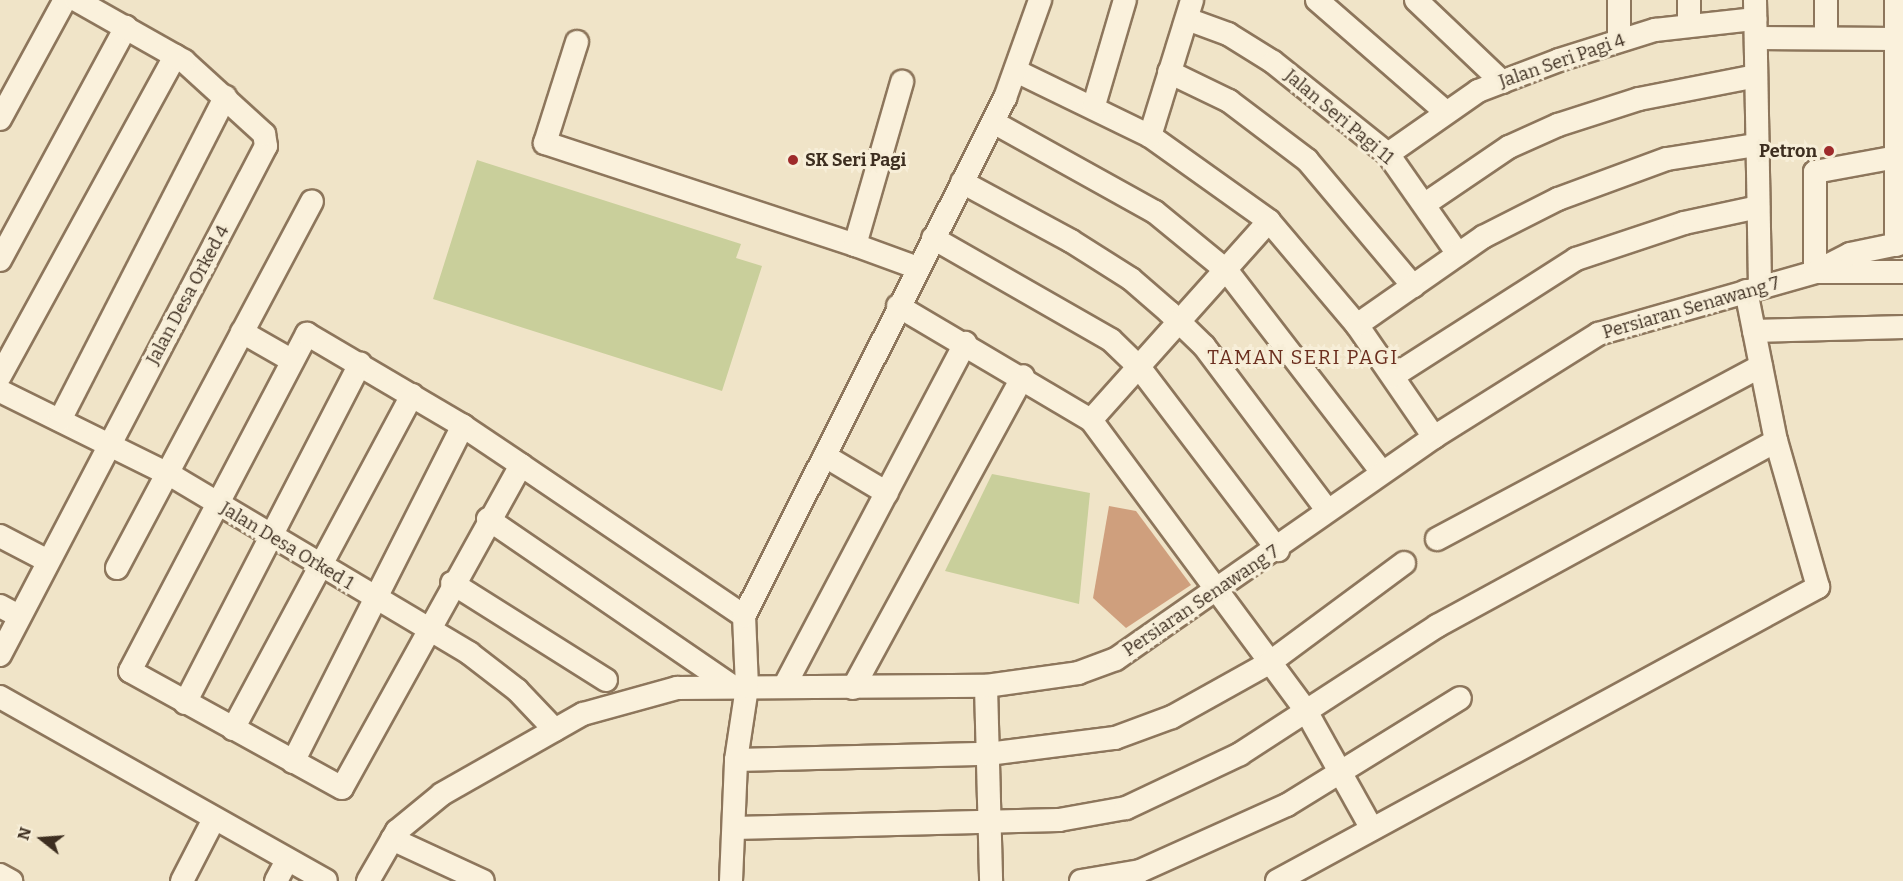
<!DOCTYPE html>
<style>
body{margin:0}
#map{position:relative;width:1903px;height:881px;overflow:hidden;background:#f0e4c8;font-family:Bitter,serif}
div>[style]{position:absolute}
.green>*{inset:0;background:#c9cf9b}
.building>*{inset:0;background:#cf9f7d}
.roads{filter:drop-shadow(2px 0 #8d765c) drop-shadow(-2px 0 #8d765c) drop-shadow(0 2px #8d765c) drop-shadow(0 -2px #8d765c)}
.minor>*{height:22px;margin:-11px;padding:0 11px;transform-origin:11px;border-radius:11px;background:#faf1dc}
.dots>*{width:16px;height:16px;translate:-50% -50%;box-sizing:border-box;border:3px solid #f7eed8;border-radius:50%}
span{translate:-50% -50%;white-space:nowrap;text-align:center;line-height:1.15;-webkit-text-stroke:6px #f7eed8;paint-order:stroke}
.street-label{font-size:18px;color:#3d2e20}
.poi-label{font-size:18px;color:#3d2e20;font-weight:700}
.right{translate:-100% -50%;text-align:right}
.left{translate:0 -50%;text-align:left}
.neighbourhood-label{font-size:20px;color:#6b2e1e;letter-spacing:1.5px}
.north{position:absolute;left:12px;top:809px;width:60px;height:60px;-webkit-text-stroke:4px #f7eed8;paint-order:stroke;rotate:287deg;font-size:16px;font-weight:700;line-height:24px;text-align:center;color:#3d2e20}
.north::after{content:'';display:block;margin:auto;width:21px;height:27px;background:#3d2e20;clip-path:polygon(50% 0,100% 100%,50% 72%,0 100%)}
</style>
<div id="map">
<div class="green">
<div style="clip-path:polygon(477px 160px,741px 244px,736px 258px,762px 266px,722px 391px,433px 299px)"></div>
<div style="clip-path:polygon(992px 474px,1090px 493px,1079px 604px,945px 571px)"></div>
</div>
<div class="building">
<div style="clip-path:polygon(1109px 506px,1136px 511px,1191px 585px,1126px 628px,1093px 598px)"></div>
</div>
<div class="roads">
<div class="minor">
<div style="left:1317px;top:0;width:171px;rotate:41deg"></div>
<div style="left:1416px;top:0;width:119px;rotate:43.6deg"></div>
<div style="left:1755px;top:0;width:287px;rotate:89deg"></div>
<div style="left:1826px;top:0;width:37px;rotate:90deg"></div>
<div style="left:1187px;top:19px;width:44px;rotate:20.1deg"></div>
<div style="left:1228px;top:34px;width:53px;rotate:31.9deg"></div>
<div style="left:1273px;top:62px;width:147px;rotate:38.7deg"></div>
<div style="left:1388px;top:154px;width:122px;rotate:55deg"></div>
<div style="left:1689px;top:24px;width:24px;rotate:-90deg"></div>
<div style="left:1756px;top:38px;width:140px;rotate:0.4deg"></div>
<div style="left:1619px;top:40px;width:40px;rotate:-90deg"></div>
<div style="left:577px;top:42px;width:106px;rotate:107.6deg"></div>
<div style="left:545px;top:143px;width:326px;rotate:18.2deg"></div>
<div style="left:855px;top:245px;width:170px;rotate:-73.9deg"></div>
<div style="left:1016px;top:71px;width:149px;rotate:25.9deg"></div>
<div style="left:1150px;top:136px;width:146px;rotate:35.5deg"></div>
<div style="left:1269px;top:221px;width:136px;rotate:49.8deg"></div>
<div style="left:1357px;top:325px;width:136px;rotate:55.5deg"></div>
<div style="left:1169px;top:72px;width:67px;rotate:25.8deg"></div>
<div style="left:1229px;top:101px;width:98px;rotate:37.1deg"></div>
<div style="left:1307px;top:160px;width:165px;rotate:49.9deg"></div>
<div style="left:1094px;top:105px;width:109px;rotate:-73.6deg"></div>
<div style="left:0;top:119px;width:136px;rotate:-61.4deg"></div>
<div style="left:993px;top:122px;width:185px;rotate:29.1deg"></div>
<div style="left:1155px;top:212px;width:93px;rotate:39.3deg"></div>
<div style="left:1227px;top:271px;width:254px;rotate:52.4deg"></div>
<div style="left:1150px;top:136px;width:142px;rotate:-72.8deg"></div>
<div style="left:1388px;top:154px;width:110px;rotate:-35deg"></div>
<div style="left:1478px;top:91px;width:87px;rotate:-20.9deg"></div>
<div style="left:1559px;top:60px;width:101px;rotate:-17.4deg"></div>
<div style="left:1655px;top:30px;width:101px;rotate:-6.3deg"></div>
<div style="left:962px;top:182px;width:124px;rotate:28.4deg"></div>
<div style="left:1071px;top:241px;width:71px;rotate:32.3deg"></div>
<div style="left:1131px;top:279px;width:50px;rotate:41deg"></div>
<div style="left:1169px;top:312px;width:49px;rotate:44.2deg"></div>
<div style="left:1204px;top:346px;width:205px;rotate:53.1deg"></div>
<div style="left:1425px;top:204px;width:102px;rotate:-34.2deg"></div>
<div style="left:1509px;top:147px;width:54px;rotate:-24.2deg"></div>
<div style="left:1558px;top:125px;width:85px;rotate:-17.8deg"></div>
<div style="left:1639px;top:99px;width:119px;rotate:-11.1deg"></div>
<div style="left:933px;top:238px;width:205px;rotate:29.8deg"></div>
<div style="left:1111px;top:340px;width:39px;rotate:44deg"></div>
<div style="left:1139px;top:367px;width:230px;rotate:52.8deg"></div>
<div style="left:855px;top:245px;width:67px;rotate:20.1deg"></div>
<div style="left:1896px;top:245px;width:245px;rotate:-90deg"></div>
<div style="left:0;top:260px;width:265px;rotate:-61.6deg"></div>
<div style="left:1815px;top:272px;width:100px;rotate:-90deg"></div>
<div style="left:1815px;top:172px;width:83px;rotate:-10.4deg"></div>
<div style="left:1815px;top:272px;width:88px"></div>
<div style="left:898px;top:306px;width:224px;rotate:30.6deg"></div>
<div style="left:1091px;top:420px;width:362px;rotate:53.5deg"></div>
<div style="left:1306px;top:711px;width:135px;rotate:60.8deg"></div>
<div style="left:1357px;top:325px;width:154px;rotate:-34.9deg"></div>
<div style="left:1483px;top:237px;width:84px;rotate:-26.9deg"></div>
<div style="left:1558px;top:199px;width:116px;rotate:-20.2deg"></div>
<div style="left:1667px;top:159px;width:89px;rotate:-9deg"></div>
<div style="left:1754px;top:331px;width:149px;rotate:-1.5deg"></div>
<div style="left:242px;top:332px;width:56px;rotate:29.7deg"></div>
<div style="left:0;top:376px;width:365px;rotate:-61.3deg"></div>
<div style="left:1393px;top:376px;width:217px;rotate:-32.6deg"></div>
<div style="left:1576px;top:259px;width:114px;rotate:-18.4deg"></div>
<div style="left:1684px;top:223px;width:76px;rotate:-12.2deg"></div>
<div style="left:0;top:391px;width:194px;rotate:26.3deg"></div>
<div style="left:174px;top:477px;width:344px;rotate:30.8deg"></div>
<div style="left:469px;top:653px;width:61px;rotate:37.6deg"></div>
<div style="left:517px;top:690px;width:55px;rotate:46.5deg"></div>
<div style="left:60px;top:420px;width:363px;rotate:-62.9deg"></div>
<div style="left:1091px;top:420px;width:267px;rotate:-48.2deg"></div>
<div style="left:825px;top:456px;width:72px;rotate:30.8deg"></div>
<div style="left:521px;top:465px;width:369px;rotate:119deg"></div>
<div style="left:342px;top:788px;width:242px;rotate:-151.1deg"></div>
<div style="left:130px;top:671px;width:381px;rotate:-62.3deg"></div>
<div style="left:307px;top:334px;width:181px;rotate:30.5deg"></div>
<div style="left:463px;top:426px;width:70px;rotate:33.9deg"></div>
<div style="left:521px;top:465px;width:269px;rotate:34.1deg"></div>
<div style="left:488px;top:519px;width:296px;rotate:34.4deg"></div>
<div style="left:0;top:536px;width:52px;rotate:27.6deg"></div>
<div style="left:1437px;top:539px;width:367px;rotate:-28.1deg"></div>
<div style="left:117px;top:568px;width:415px;rotate:-62deg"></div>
<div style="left:452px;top:583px;width:182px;rotate:32.2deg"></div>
<div style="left:0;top:606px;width:21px;rotate:28deg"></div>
<div style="left:0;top:655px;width:574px;rotate:-62.41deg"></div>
<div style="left:266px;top:146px;width:12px;rotate:-99deg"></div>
<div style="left:264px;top:134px;width:108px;rotate:-137.6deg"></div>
<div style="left:184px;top:61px;width:124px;rotate:-150.5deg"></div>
<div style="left:986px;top:686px;width:195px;rotate:88.5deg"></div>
<div style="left:784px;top:687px;width:389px;rotate:-62.2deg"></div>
<div style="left:853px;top:688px;width:355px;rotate:-61.4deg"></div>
<div style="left:0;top:697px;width:374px;rotate:29.4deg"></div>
<div style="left:185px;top:703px;width:382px;rotate:-62.7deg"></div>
<div style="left:233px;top:729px;width:379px;rotate:-61.8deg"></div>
<div style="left:736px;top:760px;width:252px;rotate:-1.4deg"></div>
<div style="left:988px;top:754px;width:128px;rotate:-7.2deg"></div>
<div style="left:1115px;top:738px;width:61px;rotate:-20.2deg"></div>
<div style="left:1172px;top:717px;width:111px;rotate:-29.1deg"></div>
<div style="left:1269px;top:663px;width:168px;rotate:-36.5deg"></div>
<div style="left:293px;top:762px;width:377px;rotate:-63.2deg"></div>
<div style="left:734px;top:828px;width:325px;rotate:-1.4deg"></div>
<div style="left:1059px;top:820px;width:68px;rotate:-10.2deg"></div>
<div style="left:1126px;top:808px;width:126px;rotate:-25.3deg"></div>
<div style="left:1240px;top:754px;width:235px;rotate:-33deg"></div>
<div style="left:1437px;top:626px;width:386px;rotate:-28.6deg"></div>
<div style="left:392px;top:839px;width:100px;rotate:24.8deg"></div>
<div style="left:0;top:875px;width:13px;rotate:29deg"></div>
<div style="left:182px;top:881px;width:70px;rotate:-62.7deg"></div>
<div style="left:276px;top:881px;width:24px;rotate:-62deg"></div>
<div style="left:368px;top:881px;width:58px;rotate:-59.9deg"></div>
<div style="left:397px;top:831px;width:58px;rotate:-39.4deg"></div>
<div style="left:442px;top:794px;width:162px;rotate:-29.6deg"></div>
<div style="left:583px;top:714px;width:98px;rotate:-15.5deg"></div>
<div style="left:677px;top:688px;width:309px;rotate:-0.4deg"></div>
<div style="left:986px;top:686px;width:93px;rotate:-8deg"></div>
<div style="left:1078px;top:673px;width:40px;rotate:-20.2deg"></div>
<div style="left:1116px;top:659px;width:388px;rotate:-34.9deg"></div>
<div style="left:1434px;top:437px;width:194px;rotate:-32.1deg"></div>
<div style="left:1598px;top:334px;width:226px;rotate:-15.9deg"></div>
<div style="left:1815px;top:272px;width:39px;rotate:-27deg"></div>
<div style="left:1850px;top:254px;width:54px;rotate:-11.7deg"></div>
<div style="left:731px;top:881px;width:121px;rotate:-87.6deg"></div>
<div style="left:736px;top:760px;width:74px;rotate:-81.4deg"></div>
<div style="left:747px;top:687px;width:71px;rotate:-92.4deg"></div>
<div style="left:744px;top:616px;width:580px;rotate:-63.26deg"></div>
<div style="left:1005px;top:98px;width:104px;rotate:-70.3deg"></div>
<div style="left:1081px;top:881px;width:60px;rotate:-9.6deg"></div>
<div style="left:1140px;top:871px;width:161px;rotate:-24.2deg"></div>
<div style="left:1287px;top:805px;width:203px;rotate:-31.7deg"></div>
<div style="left:1277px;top:881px;width:616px;rotate:-28.52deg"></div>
<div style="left:1818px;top:587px;width:152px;rotate:-106deg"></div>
<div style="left:1776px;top:441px;width:153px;rotate:-101.3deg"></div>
</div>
</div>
<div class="dots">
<div style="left:1829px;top:151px;background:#9e2a2b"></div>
<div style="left:793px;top:160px;background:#9e2a2b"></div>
</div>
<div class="street-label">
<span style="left:1562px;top:61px;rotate:-19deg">Jalan Seri Pagi 4</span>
<span style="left:1339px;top:117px;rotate:40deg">Jalan Seri Pagi 11</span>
<span style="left:188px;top:295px;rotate:-62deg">Jalan Desa Orked 4</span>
<span style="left:1691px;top:308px;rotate:-16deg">Persiaran Senawang 7</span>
<span style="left:287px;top:546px;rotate:31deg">Jalan Desa Orked 1</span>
<span style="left:1201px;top:601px;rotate:-34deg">Persiaran Senawang 7</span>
</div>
<div class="poi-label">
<span class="right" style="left:1817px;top:151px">Petron</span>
<span class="left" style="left:805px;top:160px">SK Seri Pagi</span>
</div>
<div class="neighbourhood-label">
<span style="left:1303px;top:357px">TAMAN SERI PAGI</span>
</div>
<div class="north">N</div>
</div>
